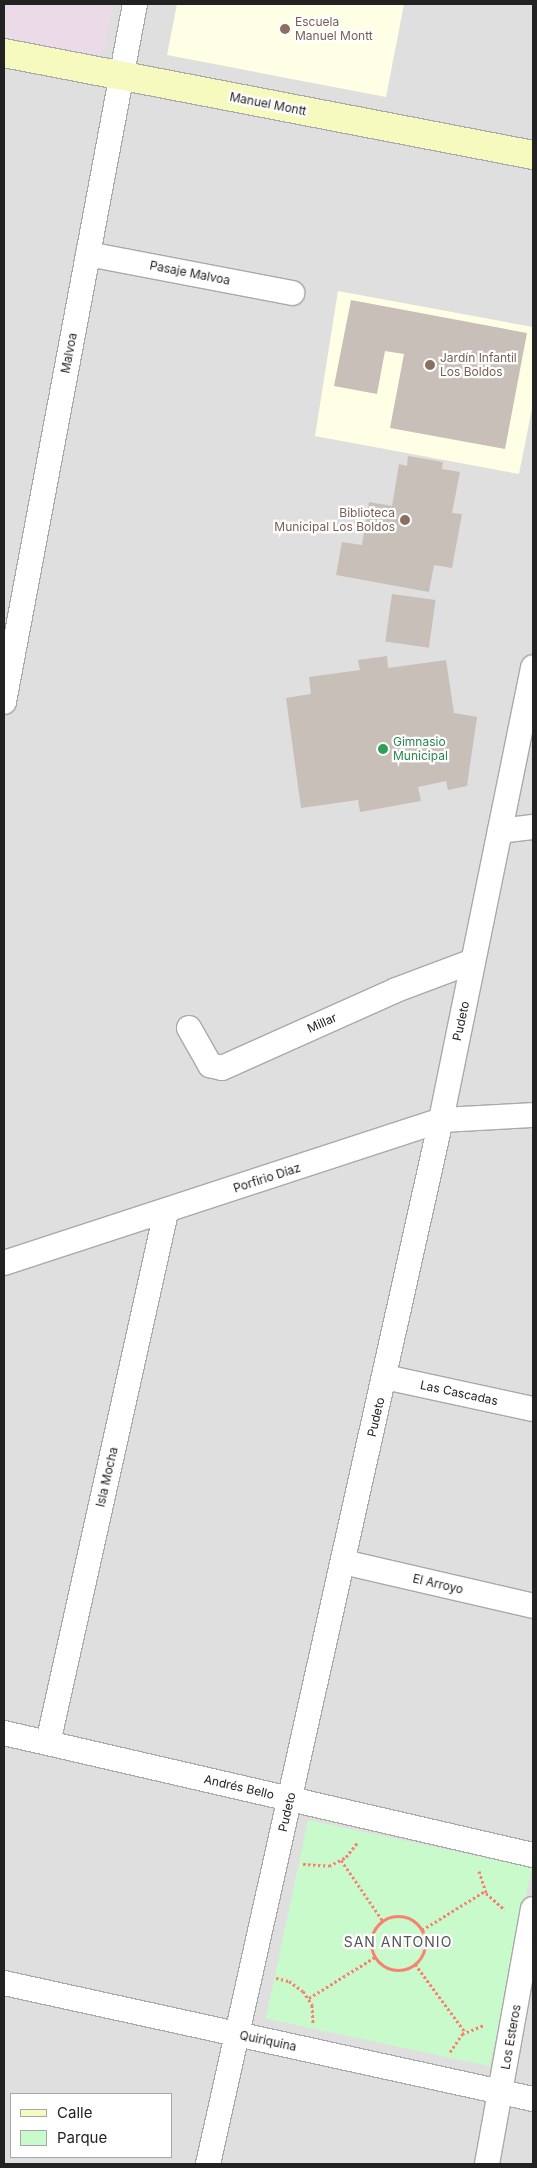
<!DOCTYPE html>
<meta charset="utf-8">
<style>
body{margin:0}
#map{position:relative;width:537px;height:2168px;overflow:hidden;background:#f2efe9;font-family:Inter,sans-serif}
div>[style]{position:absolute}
.residential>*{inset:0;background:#e0dfdf}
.industrial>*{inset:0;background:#ebdbe8}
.education>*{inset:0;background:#ffffe5}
.park>*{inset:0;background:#c8facc;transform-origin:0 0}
.building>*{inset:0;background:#c7bfb8;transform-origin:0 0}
.path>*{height:3px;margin-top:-1.5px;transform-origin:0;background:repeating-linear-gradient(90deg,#fa8072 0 2.5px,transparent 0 5px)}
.path>.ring{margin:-1.5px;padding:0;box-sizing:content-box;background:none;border:3px solid #fa8072;border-radius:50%}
.roads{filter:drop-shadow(1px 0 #a9a9a9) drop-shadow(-1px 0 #a9a9a9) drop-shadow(0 1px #a9a9a9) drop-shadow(0 -1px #a9a9a9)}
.street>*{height:24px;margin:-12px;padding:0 12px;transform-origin:12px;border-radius:12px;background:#fff}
.secondary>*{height:28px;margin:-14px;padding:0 14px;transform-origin:14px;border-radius:14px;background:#f7fabf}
.dots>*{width:14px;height:14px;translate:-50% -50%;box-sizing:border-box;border:2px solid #fff;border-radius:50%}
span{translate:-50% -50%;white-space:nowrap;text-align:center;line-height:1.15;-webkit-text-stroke:4.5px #fff;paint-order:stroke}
.education-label{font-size:12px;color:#785e54}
.left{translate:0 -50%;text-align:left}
.right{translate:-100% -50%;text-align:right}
.street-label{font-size:12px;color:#222}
.leisure-label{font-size:12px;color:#27864d}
.neighbourhood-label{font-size:14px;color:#555;letter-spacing:1px}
.frame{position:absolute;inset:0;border:5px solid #222;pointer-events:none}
.legend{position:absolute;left:10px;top:2093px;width:162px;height:65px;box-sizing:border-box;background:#fff;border:1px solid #a7a7a7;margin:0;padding:6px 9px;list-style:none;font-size:15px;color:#222}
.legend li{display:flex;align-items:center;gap:10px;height:25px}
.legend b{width:25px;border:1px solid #a7a7a7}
</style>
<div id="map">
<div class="residential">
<div style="clip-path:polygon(evenodd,4px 4px,533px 4px,533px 2164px,4px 2164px,4px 4px,11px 2094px,171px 2094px,171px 2157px,11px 2157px,11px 2094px)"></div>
</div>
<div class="industrial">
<div style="clip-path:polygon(4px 4px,113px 4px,102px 58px,4px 39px)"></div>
</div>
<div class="education">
<div style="clip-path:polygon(177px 4px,404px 4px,386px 97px,167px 55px)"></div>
<div style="clip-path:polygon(338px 291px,533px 327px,533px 403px,519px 474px,315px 436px)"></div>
</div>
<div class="park">
<div style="left:308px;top:1820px;width:229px;height:203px;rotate:12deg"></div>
</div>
<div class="building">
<div style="clip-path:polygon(351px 300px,527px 333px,505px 449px,390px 428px,404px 354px,385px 351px,377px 394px,334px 386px)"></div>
<div style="clip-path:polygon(408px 456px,443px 462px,442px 469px,460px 472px,452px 513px,462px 514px,452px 568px,434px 565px,429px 592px,336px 575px,342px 542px,362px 545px,369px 502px,392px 506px,399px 464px,407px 466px)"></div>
<div style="left:392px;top:594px;width:44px;height:48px;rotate:8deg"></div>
<div style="clip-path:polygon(387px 656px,388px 668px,446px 660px,454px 713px,477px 717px,467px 786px,448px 790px,446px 781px,418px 787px,421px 801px,360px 812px,358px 800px,301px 808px,286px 698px,311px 694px,309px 677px,360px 670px,358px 660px)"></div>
</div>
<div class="path">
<div style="left:341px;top:1860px;width:74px;rotate:55.5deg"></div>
<div style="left:303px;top:1864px;width:26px;rotate:4deg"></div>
<div style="left:329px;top:1866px;width:19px;rotate:-28deg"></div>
<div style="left:346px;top:1857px;width:18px;rotate:-52deg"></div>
<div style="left:479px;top:1871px;width:23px;rotate:72deg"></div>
<div style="left:486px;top:1893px;width:25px;rotate:42deg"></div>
<div class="ring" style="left:371px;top:1916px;width:51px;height:51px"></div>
<div style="left:422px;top:1930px;width:74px;rotate:-31.8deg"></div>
<div style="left:415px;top:1964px;width:84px;rotate:53.7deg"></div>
<div style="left:276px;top:1978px;width:13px;rotate:13deg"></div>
<div style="left:289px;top:1981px;width:17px;rotate:36deg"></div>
<div style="left:303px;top:1991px;width:17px;rotate:57deg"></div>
<div style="left:312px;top:2005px;width:18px;rotate:87deg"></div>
<div style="left:309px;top:1998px;width:78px;rotate:-31.8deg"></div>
<div style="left:450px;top:2052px;width:22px;rotate:-56deg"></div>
<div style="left:462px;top:2034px;width:24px;rotate:-22deg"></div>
</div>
<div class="roads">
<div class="street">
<div style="left:88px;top:254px;width:208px;rotate:10.8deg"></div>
<div style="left:4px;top:702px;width:710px;rotate:-79.37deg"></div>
<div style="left:500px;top:831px;width:33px;rotate:-7deg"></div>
<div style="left:189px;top:1028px;width:43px;rotate:60.4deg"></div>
<div style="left:210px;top:1065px;width:12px;rotate:14deg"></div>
<div style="left:222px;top:1068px;width:191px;rotate:-24.1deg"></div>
<div style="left:396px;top:990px;width:82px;rotate:-20.6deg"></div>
<div style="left:4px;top:1263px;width:460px;rotate:-18.1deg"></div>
<div style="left:441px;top:1120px;width:92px;rotate:-3.1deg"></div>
<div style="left:385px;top:1377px;width:151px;rotate:12.2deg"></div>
<div style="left:343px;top:1562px;width:195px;rotate:13deg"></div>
<div style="left:4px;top:1733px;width:543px;rotate:12.99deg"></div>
<div style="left:48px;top:1743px;width:544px;rotate:-77.47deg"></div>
<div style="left:4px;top:1983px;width:542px;rotate:12.37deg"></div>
<div style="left:208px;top:2164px;width:1070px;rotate:-77.42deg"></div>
<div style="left:441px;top:1120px;width:462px;rotate:-78.5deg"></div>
<div style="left:487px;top:2164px;width:259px;rotate:-79.8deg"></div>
</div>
<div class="secondary">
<div style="left:4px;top:53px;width:539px;rotate:10.91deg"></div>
</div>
</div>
<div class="dots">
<div style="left:285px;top:29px;background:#8d6e63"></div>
<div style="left:430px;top:365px;background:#8d6e63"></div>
<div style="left:405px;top:520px;background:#8d6e63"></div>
<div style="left:383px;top:749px;background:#2e9e5b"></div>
</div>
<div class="education-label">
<span class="left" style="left:295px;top:29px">Escuela<br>Manuel Montt</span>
<span class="left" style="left:440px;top:365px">Jardín Infantil<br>Los Boldos</span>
<span class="right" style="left:395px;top:520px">Biblioteca<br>Municipal Los Boldos</span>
</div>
<div class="street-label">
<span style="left:268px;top:104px;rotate:11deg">Manuel Montt</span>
<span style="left:190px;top:273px;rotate:11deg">Pasaje Malvoa</span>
<span style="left:69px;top:353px;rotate:-79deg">Malvoa</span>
<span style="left:461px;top:1021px;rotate:-78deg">Pudeto</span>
<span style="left:322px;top:1023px;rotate:-24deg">Millar</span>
<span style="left:267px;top:1178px;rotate:-18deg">Porfirio Díaz</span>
<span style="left:459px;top:1393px;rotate:12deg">Las Cascadas</span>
<span style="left:376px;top:1417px;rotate:-77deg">Pudeto</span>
<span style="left:107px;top:1477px;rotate:-77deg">Isla Mocha</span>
<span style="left:438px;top:1584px;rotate:13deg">El Arroyo</span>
<span style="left:239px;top:1787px;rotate:13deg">Andrés Bello</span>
<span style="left:287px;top:1812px;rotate:-77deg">Pudeto</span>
<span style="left:511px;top:2037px;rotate:-80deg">Los Esteros</span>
<span style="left:268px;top:2041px;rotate:12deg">Quiriquina</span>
</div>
<div class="leisure-label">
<span class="left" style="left:393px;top:749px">Gimnasio<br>Municipal</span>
</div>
<div class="neighbourhood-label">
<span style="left:398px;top:1942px">SAN ANTONIO</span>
</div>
<div class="frame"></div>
<ul class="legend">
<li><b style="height:6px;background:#f7fabf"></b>Calle</li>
<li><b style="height:14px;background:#c8facc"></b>Parque</li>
</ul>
</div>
